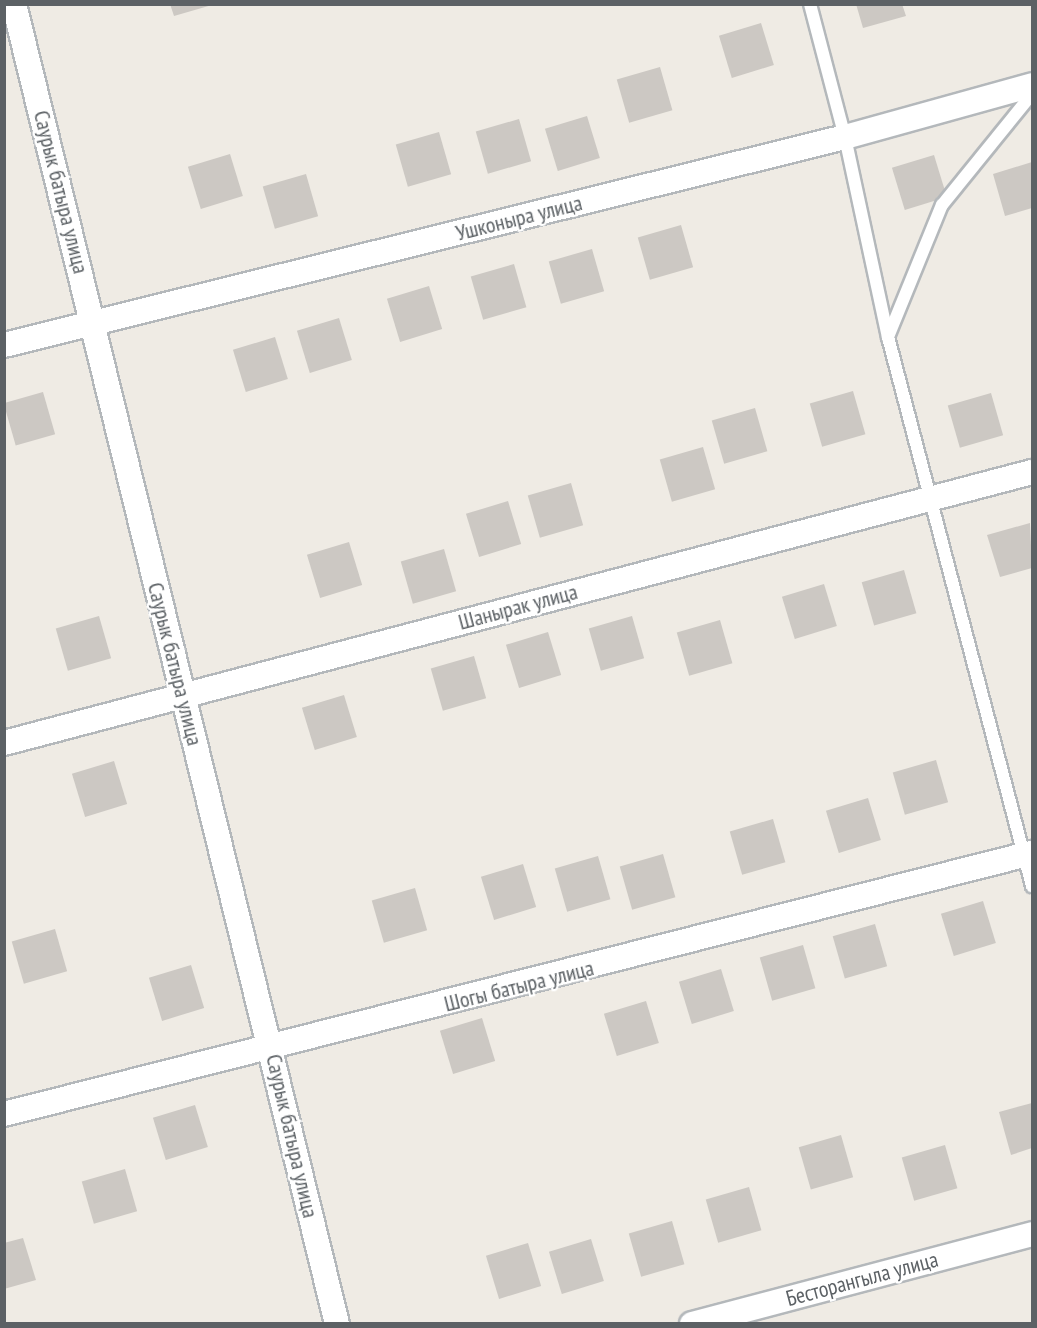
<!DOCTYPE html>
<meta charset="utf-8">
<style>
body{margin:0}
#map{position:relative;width:1037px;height:1328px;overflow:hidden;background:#efebe4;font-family:"PT Sans Narrow",sans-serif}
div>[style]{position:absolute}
.building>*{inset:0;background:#ccc8c3;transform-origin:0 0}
.roads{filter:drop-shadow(2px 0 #b4b8bb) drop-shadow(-2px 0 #b4b8bb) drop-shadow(0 2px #b4b8bb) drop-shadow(0 -2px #b4b8bb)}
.service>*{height:12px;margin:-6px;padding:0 6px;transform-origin:6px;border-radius:6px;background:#fff}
.minor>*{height:24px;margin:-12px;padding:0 12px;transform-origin:12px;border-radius:12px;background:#fff}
span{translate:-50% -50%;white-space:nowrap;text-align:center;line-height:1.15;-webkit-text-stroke:4.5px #fff;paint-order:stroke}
.street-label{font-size:22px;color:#5c6165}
.frame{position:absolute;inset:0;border:6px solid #5c6165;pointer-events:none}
</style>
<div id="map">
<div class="building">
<div style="clip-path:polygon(170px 4px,211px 4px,212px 5px,174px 16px)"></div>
<div style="clip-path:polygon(856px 4px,902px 4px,906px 16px,863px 28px)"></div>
<div style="left:761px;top:23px;width:44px;height:44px;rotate:73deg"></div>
<div style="left:660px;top:67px;width:45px;height:45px;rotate:74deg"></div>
<div style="left:587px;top:116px;width:44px;height:44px;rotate:73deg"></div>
<div style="left:519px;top:119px;width:44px;height:45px;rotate:74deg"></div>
<div style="left:439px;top:132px;width:44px;height:45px;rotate:74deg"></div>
<div style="left:230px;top:154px;width:44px;height:44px;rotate:73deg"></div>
<div style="left:934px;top:155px;width:44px;height:44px;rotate:73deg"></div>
<div style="clip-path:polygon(1032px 162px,1032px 208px,1005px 216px,993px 174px)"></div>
<div style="left:306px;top:174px;width:44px;height:45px;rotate:74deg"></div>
<div style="left:681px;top:225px;width:44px;height:45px;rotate:74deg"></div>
<div style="left:592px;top:249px;width:44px;height:45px;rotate:74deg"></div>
<div style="left:514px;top:264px;width:45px;height:45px;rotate:74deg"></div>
<div style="left:429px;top:286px;width:45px;height:44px;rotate:73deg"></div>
<div style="left:339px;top:318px;width:44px;height:44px;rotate:73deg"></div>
<div style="left:275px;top:337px;width:44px;height:44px;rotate:73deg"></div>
<div style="left:853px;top:391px;width:45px;height:45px;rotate:74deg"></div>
<div style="left:43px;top:392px;width:44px;height:41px;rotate:74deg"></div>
<div style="left:991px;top:393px;width:44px;height:45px;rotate:74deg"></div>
<div style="left:755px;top:408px;width:45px;height:45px;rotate:74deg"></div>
<div style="left:703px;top:447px;width:44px;height:45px;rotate:74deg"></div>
<div style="left:571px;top:483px;width:44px;height:45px;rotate:74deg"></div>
<div style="left:508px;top:501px;width:45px;height:44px;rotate:73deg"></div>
<div style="clip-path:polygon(1030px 523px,1032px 568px,1000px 577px,987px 535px)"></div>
<div style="left:349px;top:542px;width:45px;height:44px;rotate:73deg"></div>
<div style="left:444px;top:549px;width:44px;height:45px;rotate:74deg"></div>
<div style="left:904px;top:570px;width:45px;height:44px;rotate:74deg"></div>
<div style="left:824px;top:584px;width:44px;height:44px;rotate:73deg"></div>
<div style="left:99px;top:616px;width:44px;height:45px;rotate:74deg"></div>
<div style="left:632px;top:616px;width:44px;height:45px;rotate:74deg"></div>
<div style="left:720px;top:620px;width:45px;height:45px;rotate:74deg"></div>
<div style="left:548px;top:632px;width:45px;height:44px;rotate:73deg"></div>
<div style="left:474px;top:656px;width:44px;height:45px;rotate:74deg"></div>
<div style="left:344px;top:695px;width:44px;height:44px;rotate:73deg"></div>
<div style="left:936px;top:760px;width:44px;height:45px;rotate:74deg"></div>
<div style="left:114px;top:761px;width:45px;height:44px;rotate:73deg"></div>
<div style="left:868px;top:798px;width:44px;height:44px;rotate:73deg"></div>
<div style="left:773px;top:819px;width:45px;height:45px;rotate:74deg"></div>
<div style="left:663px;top:854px;width:45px;height:45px;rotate:74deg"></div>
<div style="left:598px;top:856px;width:45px;height:45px;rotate:74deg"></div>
<div style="left:523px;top:864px;width:45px;height:44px;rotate:73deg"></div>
<div style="left:415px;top:888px;width:44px;height:45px;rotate:74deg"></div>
<div style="left:983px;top:901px;width:44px;height:44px;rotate:73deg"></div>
<div style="left:875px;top:924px;width:44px;height:44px;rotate:74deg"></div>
<div style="left:55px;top:929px;width:44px;height:45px;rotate:74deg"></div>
<div style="left:803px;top:945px;width:45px;height:45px;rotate:74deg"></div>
<div style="left:191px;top:965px;width:45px;height:44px;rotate:73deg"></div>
<div style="left:721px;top:969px;width:44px;height:44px;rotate:73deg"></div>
<div style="left:646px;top:1001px;width:44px;height:44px;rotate:73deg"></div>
<div style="left:482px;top:1018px;width:45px;height:44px;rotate:73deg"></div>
<div style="clip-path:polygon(1032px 1103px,1032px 1148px,1011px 1155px,999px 1112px)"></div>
<div style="left:195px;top:1105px;width:44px;height:44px;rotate:73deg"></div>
<div style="left:841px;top:1135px;width:44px;height:44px;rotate:74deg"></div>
<div style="left:945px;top:1145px;width:45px;height:45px;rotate:74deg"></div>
<div style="left:125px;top:1169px;width:44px;height:45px;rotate:74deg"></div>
<div style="left:749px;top:1187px;width:45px;height:45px;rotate:74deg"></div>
<div style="left:672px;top:1221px;width:45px;height:45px;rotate:74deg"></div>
<div style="clip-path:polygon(23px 1238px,36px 1280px,4px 1289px,4px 1243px)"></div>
<div style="left:591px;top:1239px;width:44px;height:44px;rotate:73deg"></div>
<div style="left:528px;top:1243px;width:45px;height:44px;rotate:73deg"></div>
</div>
<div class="roads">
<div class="service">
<div style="left:810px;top:4px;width:138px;rotate:75.3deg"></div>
<div style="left:845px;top:137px;width:205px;rotate:77.9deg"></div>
<div style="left:888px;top:337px;width:568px;rotate:75.3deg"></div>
<div style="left:888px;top:337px;width:143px;rotate:-67.8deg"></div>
<div style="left:942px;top:205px;width:143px;rotate:-51deg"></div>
</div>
<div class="minor">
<div style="left:14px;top:4px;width:1359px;rotate:76.25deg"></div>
<div style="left:4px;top:345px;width:866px;rotate:-13.89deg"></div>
<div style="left:845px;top:137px;width:194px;rotate:-15.5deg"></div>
<div style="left:4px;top:743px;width:1063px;rotate:-14.77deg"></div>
<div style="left:4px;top:1114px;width:1061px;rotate:-14.25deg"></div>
<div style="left:692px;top:1324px;width:352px;rotate:-14.8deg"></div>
</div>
</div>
<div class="street-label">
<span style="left:61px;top:192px;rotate:76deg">Саурык батыра улица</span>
<span style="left:519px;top:218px;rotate:-14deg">Ушконыра улица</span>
<span style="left:518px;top:607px;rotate:-15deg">Шанырак улица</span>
<span style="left:175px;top:664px;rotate:76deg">Саурык батыра улица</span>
<span style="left:519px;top:986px;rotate:-14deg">Шогы батыра улица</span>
<span style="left:292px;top:1136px;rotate:77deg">Саурык батыра улица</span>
<span style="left:862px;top:1279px;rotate:-15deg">Бесторангыла улица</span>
</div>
<div class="frame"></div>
</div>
